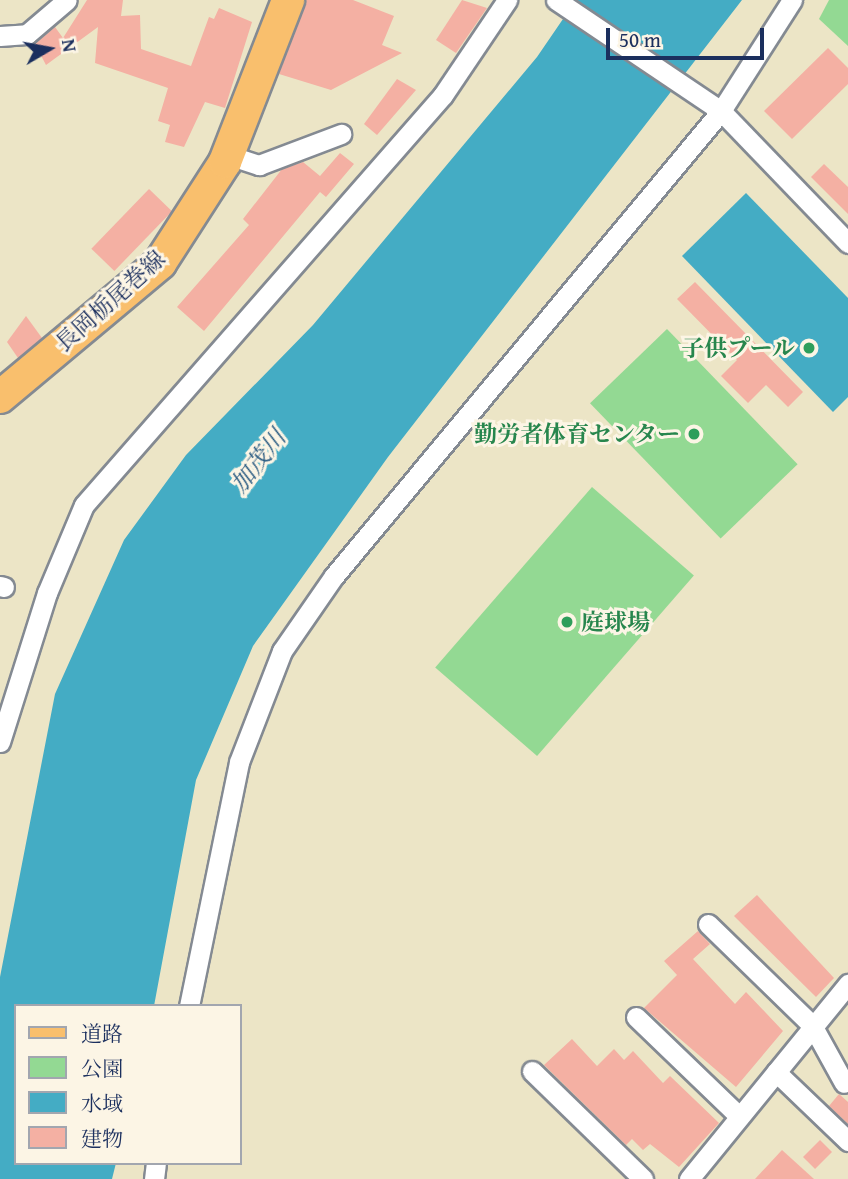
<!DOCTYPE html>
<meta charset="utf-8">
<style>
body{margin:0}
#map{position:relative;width:848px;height:1179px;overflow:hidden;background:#ece5c6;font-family:"Gentium Book Plus","Noto Serif JP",serif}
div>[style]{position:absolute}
.green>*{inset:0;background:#93d993;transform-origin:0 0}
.water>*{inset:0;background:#44acc4}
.building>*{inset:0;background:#f4b0a3;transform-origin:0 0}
.roads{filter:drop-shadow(2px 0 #848a92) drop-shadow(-2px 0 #848a92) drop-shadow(0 2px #848a92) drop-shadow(0 -2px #848a92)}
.street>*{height:19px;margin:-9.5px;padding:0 9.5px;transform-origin:9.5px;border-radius:9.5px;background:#fff}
.primary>*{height:32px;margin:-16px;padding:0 16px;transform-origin:16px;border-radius:16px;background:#f9bf6d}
.dots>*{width:19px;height:19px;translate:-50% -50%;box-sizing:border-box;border:4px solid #fcf5e5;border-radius:50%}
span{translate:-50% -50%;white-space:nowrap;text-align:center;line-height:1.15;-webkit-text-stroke:6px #fcf5e5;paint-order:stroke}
.street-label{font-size:23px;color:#1b2f5e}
.leisure-label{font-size:23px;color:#27864d;font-weight:700}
.right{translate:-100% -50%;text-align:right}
.left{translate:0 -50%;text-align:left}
.water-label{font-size:24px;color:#295b82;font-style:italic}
.legend{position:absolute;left:14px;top:1004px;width:228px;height:161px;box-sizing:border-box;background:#fcf5e5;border:2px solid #a2a6af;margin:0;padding:9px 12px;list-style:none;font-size:21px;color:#1b2f5e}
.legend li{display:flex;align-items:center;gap:14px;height:35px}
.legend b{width:35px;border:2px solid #a2a6af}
.north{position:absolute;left:14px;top:14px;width:70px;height:70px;-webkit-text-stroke:5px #fcf5e5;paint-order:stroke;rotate:80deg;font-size:19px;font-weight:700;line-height:28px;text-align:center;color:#1b2f5e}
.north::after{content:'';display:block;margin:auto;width:24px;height:32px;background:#1b2f5e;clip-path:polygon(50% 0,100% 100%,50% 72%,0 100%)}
.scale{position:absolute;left:606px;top:28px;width:158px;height:32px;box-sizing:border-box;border:4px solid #1b2f5e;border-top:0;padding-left:9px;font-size:21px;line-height:24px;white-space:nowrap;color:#1b2f5e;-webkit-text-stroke:5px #fcf5e5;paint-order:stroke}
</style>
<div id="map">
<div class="green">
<div style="clip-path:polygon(829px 0,848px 0,848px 46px,819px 19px)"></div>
<div style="left:667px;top:329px;width:188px;height:107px;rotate:46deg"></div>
<div style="left:592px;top:487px;width:135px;height:239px;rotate:41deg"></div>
</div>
<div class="water">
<div style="clip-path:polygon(576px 0,742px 0,388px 457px,253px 646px,196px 780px,154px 1006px,16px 1006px,16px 1163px,116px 1163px,112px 1179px,0 1179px,0 977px,55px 694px,124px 540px,186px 455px,313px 325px,537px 57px)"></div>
<div style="clip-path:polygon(746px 193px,848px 298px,848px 397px,833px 412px,682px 256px)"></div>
</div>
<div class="building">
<div style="clip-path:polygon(87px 0,123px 0,121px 16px,140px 15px,141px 49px,191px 66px,209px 17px,214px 19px,219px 8px,252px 22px,225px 108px,205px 102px,184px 147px,165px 142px,170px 125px,158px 121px,168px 88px,95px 63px,98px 27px,46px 65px,35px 44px,55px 27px,63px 38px)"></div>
<div style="clip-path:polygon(306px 0,353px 0,394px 16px,382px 45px,402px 53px,331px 90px,279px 74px)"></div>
<div style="clip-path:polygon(462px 0,487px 8px,456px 53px,436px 40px)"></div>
<div style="clip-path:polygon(828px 48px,848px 68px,848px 84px,792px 139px,764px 111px)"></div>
<div style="clip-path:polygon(397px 79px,416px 90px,377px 135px,364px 124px)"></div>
<div style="clip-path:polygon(340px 153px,354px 164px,326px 197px,320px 192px,204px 331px,177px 307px,249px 225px,243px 219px,282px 169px,303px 162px,320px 176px)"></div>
<div style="clip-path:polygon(824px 164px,848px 187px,848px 214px,811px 177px)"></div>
<div style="left:149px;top:189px;width:32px;height:83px;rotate:44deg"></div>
<div style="clip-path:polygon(695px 282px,803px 392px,788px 407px,766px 385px,748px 403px,721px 376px,737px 360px,677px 299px)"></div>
<div style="clip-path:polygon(26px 316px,42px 338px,18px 358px,7px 342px)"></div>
<div style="clip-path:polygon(757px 895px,834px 978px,816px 997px,734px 916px)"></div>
<div style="clip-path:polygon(698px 931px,710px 944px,693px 959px,735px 1004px,746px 992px,783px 1031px,736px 1087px,644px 1008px,677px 975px,664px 961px)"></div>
<div style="clip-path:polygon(572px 1039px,597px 1066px,614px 1049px,624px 1060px,633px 1051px,663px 1083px,670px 1076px,719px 1123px,679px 1167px,650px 1144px,643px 1150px,632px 1139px,626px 1145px,544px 1065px)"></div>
<div style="clip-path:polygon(839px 1094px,848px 1102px,848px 1124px,829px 1106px)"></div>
<div style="left:820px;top:1140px;width:17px;height:24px;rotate:45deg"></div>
<div style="clip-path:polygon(782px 1150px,814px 1179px,755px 1179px)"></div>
</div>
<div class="roads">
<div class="street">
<div style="left:556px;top:0;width:199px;rotate:33.9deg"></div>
<div style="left:721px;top:111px;width:183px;rotate:46.1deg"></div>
<div style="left:0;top:36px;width:27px;rotate:-4deg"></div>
<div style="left:27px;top:34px;width:52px;rotate:-40.4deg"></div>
<div style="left:228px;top:155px;width:33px;rotate:18deg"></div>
<div style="left:259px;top:165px;width:88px;rotate:-20.7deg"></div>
<div style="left:0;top:586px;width:4px;rotate:14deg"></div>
<div style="left:0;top:742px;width:156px;rotate:-72.5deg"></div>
<div style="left:47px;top:593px;width:95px;rotate:-67.2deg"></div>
<div style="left:84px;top:505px;width:545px;rotate:-48.79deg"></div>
<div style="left:443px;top:95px;width:115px;rotate:-56deg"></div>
<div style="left:708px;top:924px;width:145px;rotate:44.2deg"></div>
<div style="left:812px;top:1025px;width:66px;rotate:61.1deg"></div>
<div style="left:189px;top:1006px;width:249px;rotate:-78.4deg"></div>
<div style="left:239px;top:762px;width:119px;rotate:-68.8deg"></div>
<div style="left:282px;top:651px;width:91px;rotate:-55.3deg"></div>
<div style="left:334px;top:576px;width:605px;rotate:-50.23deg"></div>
<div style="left:721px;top:111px;width:132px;rotate:-57.4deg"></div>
<div style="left:636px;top:1017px;width:143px;rotate:43.9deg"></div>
<div style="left:532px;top:1071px;width:155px;rotate:44.2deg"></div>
<div style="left:776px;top:1072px;width:100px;rotate:43.8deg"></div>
<div style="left:154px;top:1179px;width:16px;rotate:-83deg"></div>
<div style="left:689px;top:1179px;width:252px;rotate:-50.8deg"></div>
</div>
<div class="primary">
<div style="left:0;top:397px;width:209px;rotate:-39.9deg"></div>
<div style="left:160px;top:263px;width:120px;rotate:-57.2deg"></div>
<div style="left:225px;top:162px;width:174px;rotate:-68.7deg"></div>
</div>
</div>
<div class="dots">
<div style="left:809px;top:348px;background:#2e9e5b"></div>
<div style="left:694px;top:434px;background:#2e9e5b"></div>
<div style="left:567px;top:622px;background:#2e9e5b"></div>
</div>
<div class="street-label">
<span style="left:110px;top:301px;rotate:-42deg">長岡栃尾巻線</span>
</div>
<div class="leisure-label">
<span class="right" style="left:795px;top:348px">子供プール</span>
<span class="right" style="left:680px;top:434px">勤労者体育センター</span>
<span class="left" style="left:581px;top:622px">庭球場</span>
</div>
<div class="water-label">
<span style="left:258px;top:461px;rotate:-52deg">加茂川</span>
</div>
<ul class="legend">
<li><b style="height:9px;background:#f9bf6d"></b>道路</li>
<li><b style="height:19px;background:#93d993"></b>公園</li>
<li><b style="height:19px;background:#44acc4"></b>水域</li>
<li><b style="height:19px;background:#f4b0a3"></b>建物</li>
</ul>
<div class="north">N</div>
<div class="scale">50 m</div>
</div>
